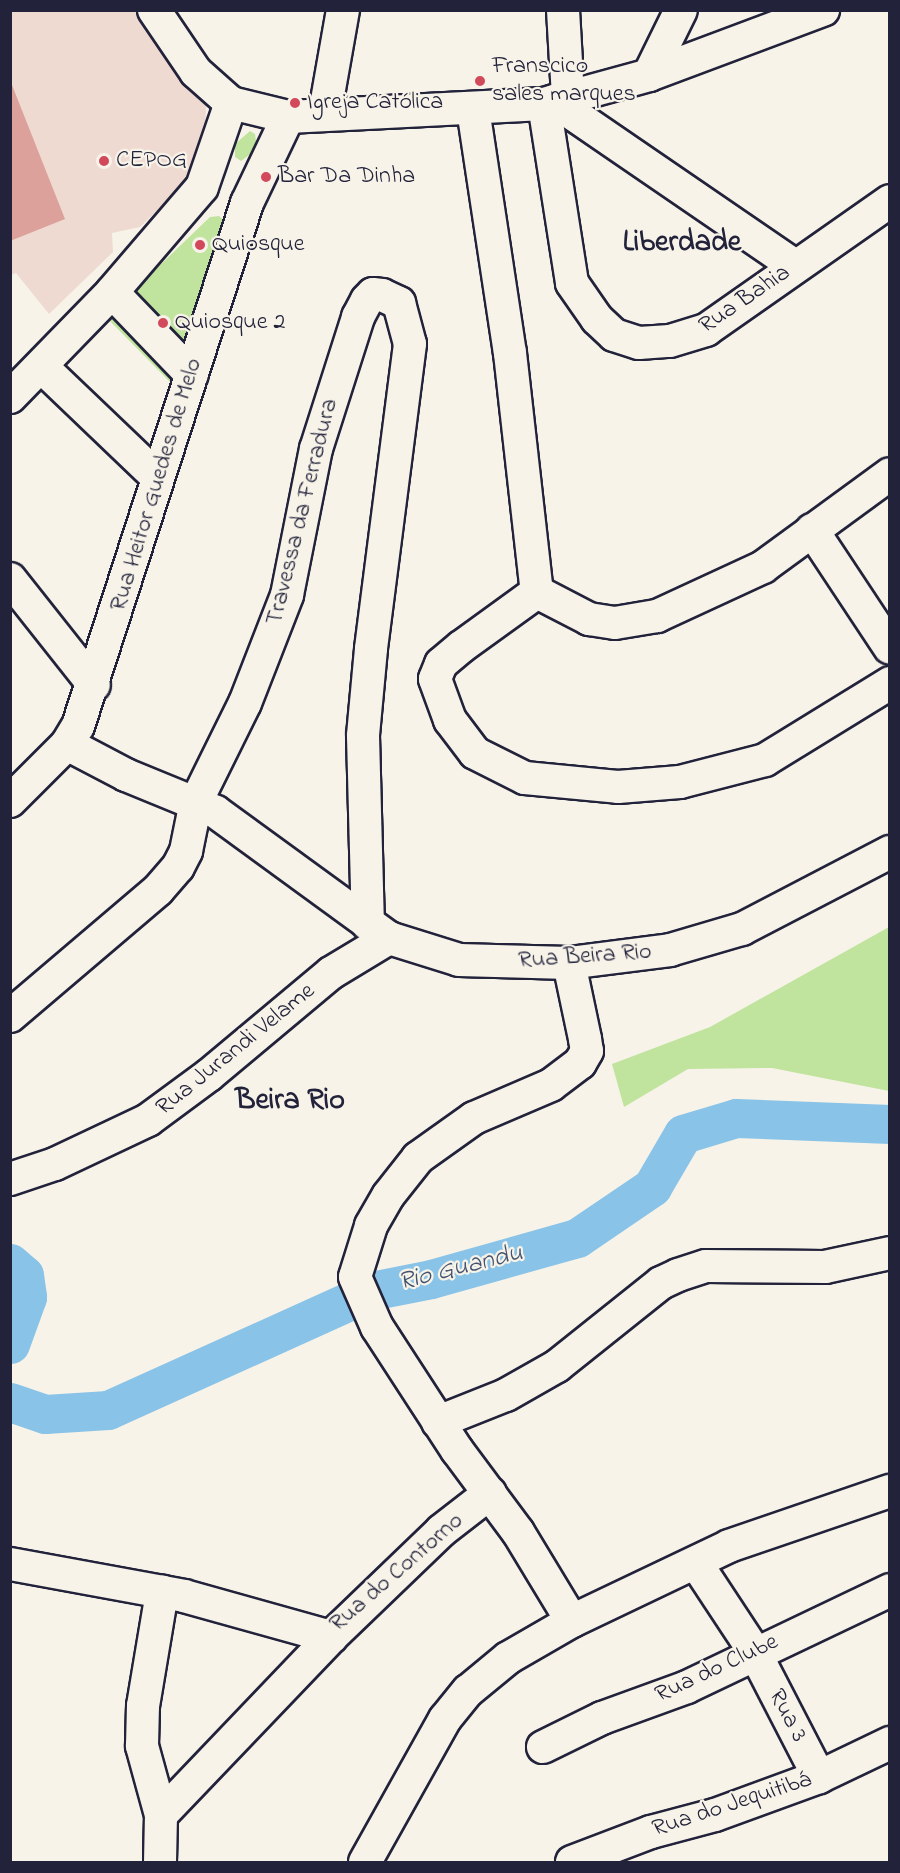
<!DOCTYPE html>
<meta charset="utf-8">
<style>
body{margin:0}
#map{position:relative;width:900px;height:1873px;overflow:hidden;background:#f7f3e8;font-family:"Indie Flower",sans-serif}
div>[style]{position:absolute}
.built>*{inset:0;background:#efdad1}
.green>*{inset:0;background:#c0e49e}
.river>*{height:39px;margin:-19.5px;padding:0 19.5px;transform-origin:19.5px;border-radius:19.5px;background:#89c3e8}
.building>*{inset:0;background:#dba19a}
.roads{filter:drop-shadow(2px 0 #22223b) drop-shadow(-2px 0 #22223b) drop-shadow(0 2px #22223b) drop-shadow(0 -2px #22223b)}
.minor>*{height:32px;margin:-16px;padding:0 16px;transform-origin:16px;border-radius:16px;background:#f7f3e8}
.dots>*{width:16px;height:16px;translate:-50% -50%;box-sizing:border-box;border:3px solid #f7f3e8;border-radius:50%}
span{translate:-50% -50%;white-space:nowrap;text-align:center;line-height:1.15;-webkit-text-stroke:4.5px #f7f3e8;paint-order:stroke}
.poi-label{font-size:24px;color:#22223b}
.left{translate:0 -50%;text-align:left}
.street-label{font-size:24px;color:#22223b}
.water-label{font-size:26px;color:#41526f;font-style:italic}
.district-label{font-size:30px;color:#22223b;font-weight:700}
.frame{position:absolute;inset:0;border:12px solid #22223b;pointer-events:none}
</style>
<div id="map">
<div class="built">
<div style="clip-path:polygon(11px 11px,146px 11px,206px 104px,205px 141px,188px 180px,140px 227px,112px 233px,113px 252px,49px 314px,16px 273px,11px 275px)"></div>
</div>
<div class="green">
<div style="clip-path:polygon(250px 131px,255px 134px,257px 149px,241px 161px,235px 157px,235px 144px)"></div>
<div style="clip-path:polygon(219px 216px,228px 224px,173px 385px,106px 317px,210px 217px)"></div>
<div style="clip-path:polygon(889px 927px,889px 1091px,772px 1068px,688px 1069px,624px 1107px,612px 1064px,710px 1027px)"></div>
</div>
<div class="river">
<div style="left:10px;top:1263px;width:18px;rotate:41deg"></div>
<div style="left:24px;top:1275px;width:22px;rotate:82deg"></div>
<div style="left:27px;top:1297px;width:50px;rotate:109.9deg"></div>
<div style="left:10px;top:1402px;width:37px;rotate:19deg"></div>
<div style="left:45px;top:1414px;width:63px;rotate:-3.6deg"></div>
<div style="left:108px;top:1410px;width:289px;rotate:-24.3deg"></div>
<div style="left:371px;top:1291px;width:61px;rotate:-11.3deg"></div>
<div style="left:431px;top:1279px;width:152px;rotate:-15.7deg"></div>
<div style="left:577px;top:1238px;width:91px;rotate:-34.2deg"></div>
<div style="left:652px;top:1187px;width:61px;rotate:-59.7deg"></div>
<div style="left:683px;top:1134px;width:55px;rotate:-16.8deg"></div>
<div style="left:736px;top:1118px;width:154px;rotate:2.2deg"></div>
</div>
<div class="building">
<div style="clip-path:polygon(10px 80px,65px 219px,10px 241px)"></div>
</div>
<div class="roads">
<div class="minor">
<div style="left:154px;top:10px;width:75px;rotate:55.9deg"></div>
<div style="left:196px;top:72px;width:47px;rotate:41.5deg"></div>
<div style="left:231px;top:103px;width:59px;rotate:13.8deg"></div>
<div style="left:288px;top:117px;width:256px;rotate:-2.9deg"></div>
<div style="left:544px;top:104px;width:109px;rotate:-15.4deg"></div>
<div style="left:649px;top:75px;width:186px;rotate:-20.5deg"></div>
<div style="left:563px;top:10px;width:88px;rotate:86.7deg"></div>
<div style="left:649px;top:75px;width:72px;rotate:-63.8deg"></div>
<div style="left:554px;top:101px;width:292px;rotate:34.4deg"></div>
<div style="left:544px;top:104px;width:181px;rotate:81.1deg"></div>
<div style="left:572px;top:283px;width:44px;rotate:55.2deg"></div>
<div style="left:597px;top:319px;width:23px;rotate:43deg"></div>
<div style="left:614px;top:335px;width:26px;rotate:18deg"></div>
<div style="left:639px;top:343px;width:31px;rotate:-4deg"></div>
<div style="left:670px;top:341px;width:38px;rotate:-17deg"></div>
<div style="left:706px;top:330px;width:225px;rotate:-35deg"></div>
<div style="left:473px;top:109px;width:247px;rotate:81.4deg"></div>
<div style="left:510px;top:353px;width:241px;rotate:83.6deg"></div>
<div style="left:325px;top:112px;width:104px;rotate:-80deg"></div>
<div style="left:112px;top:292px;width:115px;rotate:46.1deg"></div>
<div style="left:42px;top:367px;width:159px;rotate:43.7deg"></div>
<div style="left:10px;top:397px;width:146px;rotate:-45.8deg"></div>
<div style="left:112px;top:292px;width:138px;rotate:-49.4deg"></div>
<div style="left:202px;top:187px;width:89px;rotate:-71deg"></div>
<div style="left:812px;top:530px;width:141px;rotate:56.5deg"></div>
<div style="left:10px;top:579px;width:135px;rotate:51.6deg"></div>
<div style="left:537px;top:592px;width:94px;rotate:144.1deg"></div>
<div style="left:461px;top:647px;width:26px;rotate:140deg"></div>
<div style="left:441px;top:664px;width:16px;rotate:112deg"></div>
<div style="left:435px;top:679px;width:44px;rotate:69.9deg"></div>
<div style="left:450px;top:720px;width:41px;rotate:52.9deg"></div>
<div style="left:475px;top:753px;width:56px;rotate:26.6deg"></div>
<div style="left:525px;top:778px;width:93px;rotate:5.5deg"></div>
<div style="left:618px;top:787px;width:62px;rotate:-4.6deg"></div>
<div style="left:680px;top:782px;width:88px;rotate:-14.5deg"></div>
<div style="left:765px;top:760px;width:147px;rotate:-31.6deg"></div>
<div style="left:537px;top:592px;width:59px;rotate:27.4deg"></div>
<div style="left:589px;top:619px;width:26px;rotate:9deg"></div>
<div style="left:615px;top:623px;width:43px;rotate:-9.5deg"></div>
<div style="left:657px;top:616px;width:117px;rotate:-24.8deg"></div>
<div style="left:763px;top:567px;width:157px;rotate:-36.2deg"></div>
<div style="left:67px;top:744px;width:67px;rotate:27.7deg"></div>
<div style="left:126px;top:775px;width:97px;rotate:22.3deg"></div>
<div style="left:216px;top:812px;width:214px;rotate:36.1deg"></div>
<div style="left:389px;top:938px;width:73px;rotate:17.4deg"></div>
<div style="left:459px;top:960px;width:110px;rotate:1.6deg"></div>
<div style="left:569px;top:963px;width:102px;rotate:-7.3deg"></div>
<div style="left:670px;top:950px;width:75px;rotate:-16.3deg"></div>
<div style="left:742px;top:929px;width:167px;rotate:-27.5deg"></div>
<div style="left:10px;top:801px;width:81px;rotate:-45deg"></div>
<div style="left:67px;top:744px;width:21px;rotate:-59deg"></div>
<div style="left:78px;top:726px;width:550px;rotate:-72.09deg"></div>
<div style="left:247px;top:203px;width:95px;rotate:-64.5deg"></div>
<div style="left:569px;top:963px;width:78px;rotate:78.1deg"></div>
<div style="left:585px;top:1039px;width:12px;rotate:81deg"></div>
<div style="left:587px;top:1051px;width:14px;rotate:120deg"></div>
<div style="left:580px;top:1063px;width:36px;rotate:143deg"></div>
<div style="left:551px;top:1085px;width:84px;rotate:156.8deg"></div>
<div style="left:474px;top:1118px;width:69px;rotate:144.5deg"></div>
<div style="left:418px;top:1158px;width:48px;rotate:128.3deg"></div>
<div style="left:388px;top:1196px;width:34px;rotate:120deg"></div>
<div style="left:371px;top:1226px;width:53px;rotate:107.4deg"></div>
<div style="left:355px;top:1277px;width:55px;rotate:66.3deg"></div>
<div style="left:377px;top:1327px;width:147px;rotate:57deg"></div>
<div style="left:457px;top:1450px;width:102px;rotate:53.4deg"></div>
<div style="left:518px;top:1532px;width:104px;rotate:58.8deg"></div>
<div style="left:10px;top:1016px;width:194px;rotate:-40.4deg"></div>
<div style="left:158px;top:890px;width:30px;rotate:-49deg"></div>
<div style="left:178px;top:867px;width:18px;rotate:-63deg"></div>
<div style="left:186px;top:851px;width:50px;rotate:-78.5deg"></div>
<div style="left:196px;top:802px;width:110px;rotate:-63.7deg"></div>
<div style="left:245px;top:703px;width:116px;rotate:-68.7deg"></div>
<div style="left:287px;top:595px;width:149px;rotate:-78.8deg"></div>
<div style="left:316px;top:449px;width:139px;rotate:-72.3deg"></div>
<div style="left:358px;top:317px;width:19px;rotate:-62deg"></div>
<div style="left:367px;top:300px;width:8px;rotate:-45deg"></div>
<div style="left:373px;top:294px;width:9px;rotate:6deg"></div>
<div style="left:382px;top:295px;width:19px;rotate:25deg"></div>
<div style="left:399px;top:303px;width:42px;rotate:75deg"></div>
<div style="left:410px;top:344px;width:307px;rotate:97.3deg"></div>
<div style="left:371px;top:649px;width:87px;rotate:95.3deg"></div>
<div style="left:363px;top:736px;width:188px;rotate:88.5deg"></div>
<div style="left:10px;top:1179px;width:47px;rotate:-18.4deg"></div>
<div style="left:55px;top:1164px;width:103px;rotate:-25.3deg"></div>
<div style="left:148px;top:1120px;width:76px;rotate:-36.4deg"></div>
<div style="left:209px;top:1075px;width:159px;rotate:-39.9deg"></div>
<div style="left:331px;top:973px;width:68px;rotate:-31.1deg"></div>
<div style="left:438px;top:1422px;width:73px;rotate:-21.7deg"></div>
<div style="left:506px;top:1395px;width:59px;rotate:-29.6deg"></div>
<div style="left:557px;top:1366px;width:133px;rotate:-38.6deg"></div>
<div style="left:661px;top:1283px;width:19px;rotate:-25deg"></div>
<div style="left:678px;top:1275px;width:29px;rotate:-18deg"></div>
<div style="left:706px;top:1266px;width:119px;rotate:0.5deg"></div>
<div style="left:825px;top:1267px;width:66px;rotate:-12.2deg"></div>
<div style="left:696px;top:1563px;width:105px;rotate:56.6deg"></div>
<div style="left:754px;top:1651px;width:142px;rotate:62.7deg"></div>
<div style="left:10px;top:1564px;width:177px;rotate:10.4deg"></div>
<div style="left:184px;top:1596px;width:153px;rotate:15.6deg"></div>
<div style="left:543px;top:1747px;width:66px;rotate:-26.2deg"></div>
<div style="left:602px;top:1718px;width:90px;rotate:-20deg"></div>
<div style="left:687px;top:1687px;width:225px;rotate:-25.5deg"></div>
<div style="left:161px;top:1815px;width:246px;rotate:-46.3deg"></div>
<div style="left:331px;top:1637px;width:153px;rotate:-43.9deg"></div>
<div style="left:441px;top:1531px;width:62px;rotate:-37.8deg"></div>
<div style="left:160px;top:1862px;width:47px;rotate:-88.8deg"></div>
<div style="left:161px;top:1815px;width:72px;rotate:-105.4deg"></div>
<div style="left:142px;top:1746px;width:40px;rotate:-88.6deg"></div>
<div style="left:143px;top:1706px;width:116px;rotate:-80.5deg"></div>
<div style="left:365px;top:1862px;width:164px;rotate:-60.8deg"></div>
<div style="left:445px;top:1719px;width:36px;rotate:-51deg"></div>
<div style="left:468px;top:1691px;width:52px;rotate:-39.5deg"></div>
<div style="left:508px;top:1658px;width:74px;rotate:-30deg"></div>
<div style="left:572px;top:1621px;width:174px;rotate:-25.5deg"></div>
<div style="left:729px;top:1546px;width:170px;rotate:-18.9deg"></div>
<div style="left:572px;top:1862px;width:85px;rotate:-20.8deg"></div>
<div style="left:651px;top:1832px;width:66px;rotate:-14.9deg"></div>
<div style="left:715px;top:1815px;width:111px;rotate:-20.1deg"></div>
<div style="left:819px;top:1777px;width:79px;rotate:-25.6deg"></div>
</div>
</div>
<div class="dots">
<div style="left:480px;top:81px;background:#d1495b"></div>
<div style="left:295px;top:103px;background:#d1495b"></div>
<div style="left:104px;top:161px;background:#d1495b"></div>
<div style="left:266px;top:177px;background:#d1495b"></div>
<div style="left:200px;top:245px;background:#d1495b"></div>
<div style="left:163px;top:323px;background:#d1495b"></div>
</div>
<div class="poi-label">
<span class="left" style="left:492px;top:81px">Franscico<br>sales marques</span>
<span class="left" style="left:307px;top:103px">Igreja Católica</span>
<span class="left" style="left:116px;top:161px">CEPOG</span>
<span class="left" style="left:278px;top:177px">Bar Da Dinha</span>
<span class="left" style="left:212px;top:245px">Quiosque</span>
<span class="left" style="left:175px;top:323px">Quiosque 2</span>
</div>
<div class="street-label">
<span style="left:745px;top:300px;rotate:-34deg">Rua Bahia</span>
<span style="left:157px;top:485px;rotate:-73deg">Rua Heitor Guedes de Melo</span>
<span style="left:303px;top:512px;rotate:-76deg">Travessa da Ferradura</span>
<span style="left:585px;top:957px;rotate:-4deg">Rua Beira Rio</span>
<span style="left:236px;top:1050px;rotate:-39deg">Rua Jurandi Velame</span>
<span style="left:397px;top:1573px;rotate:-41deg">Rua do Contorno</span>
<span style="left:717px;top:1669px;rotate:-25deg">Rua do Clube</span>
<span style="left:787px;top:1716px;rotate:62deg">Rua 3</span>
<span style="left:732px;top:1805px;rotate:-18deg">Rua do Jequitibá</span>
</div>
<div class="water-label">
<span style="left:461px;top:1269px;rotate:-14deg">Rio Guandu</span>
</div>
<div class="district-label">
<span style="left:682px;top:243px">Liberdade</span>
<span style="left:290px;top:1101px">Beira Rio</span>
</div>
<div class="frame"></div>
</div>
